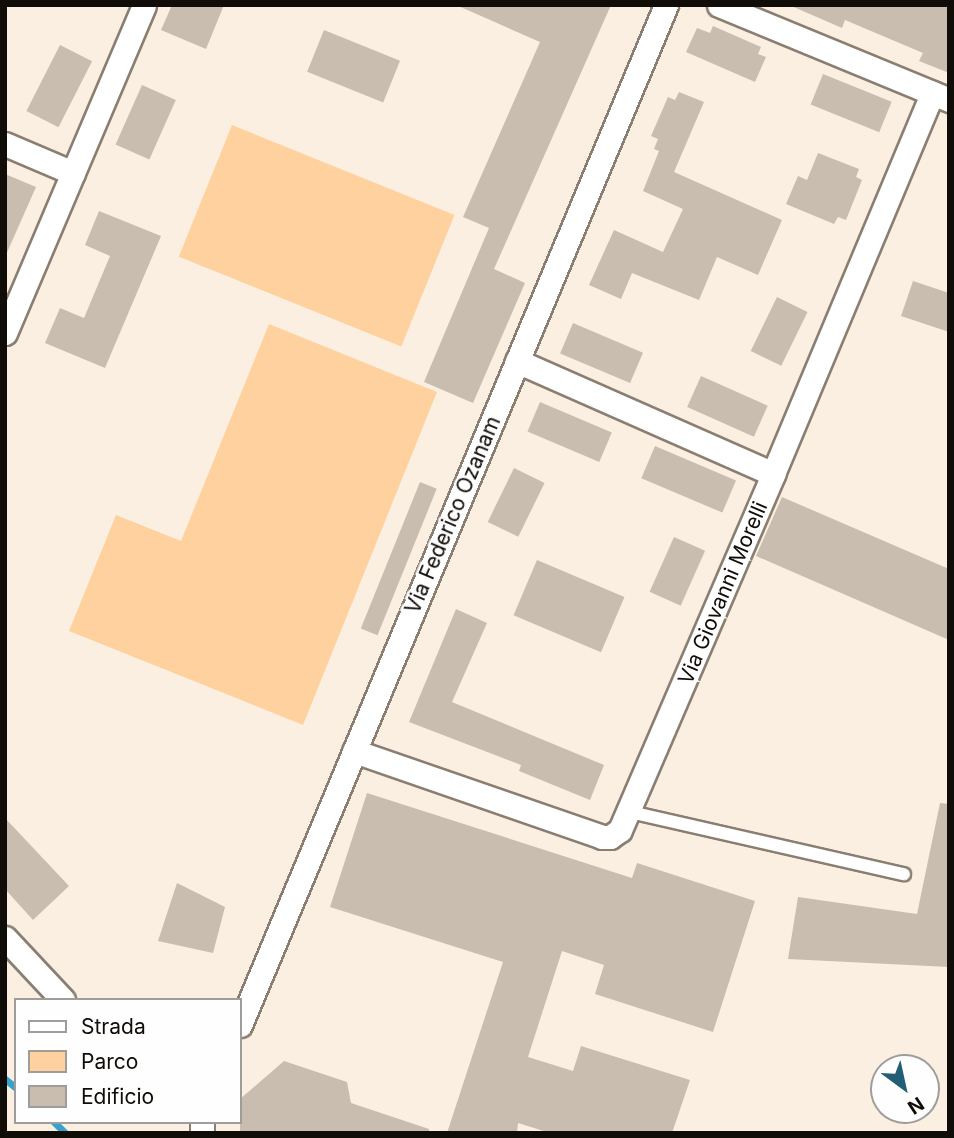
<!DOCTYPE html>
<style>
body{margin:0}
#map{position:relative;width:954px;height:1138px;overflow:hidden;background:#fbefe1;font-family:Inter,sans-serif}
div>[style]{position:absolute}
.green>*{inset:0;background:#ffd19e;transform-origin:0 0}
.stream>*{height:7px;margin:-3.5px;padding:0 3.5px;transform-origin:3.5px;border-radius:3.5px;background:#39a2ca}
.building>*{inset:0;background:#c9bdb0;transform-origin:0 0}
.roads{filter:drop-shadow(2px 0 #8a7e72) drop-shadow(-2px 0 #8a7e72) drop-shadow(0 2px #8a7e72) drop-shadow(0 -2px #8a7e72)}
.service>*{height:12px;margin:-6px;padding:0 6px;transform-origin:6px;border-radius:6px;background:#fff}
.minor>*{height:23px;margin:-11.5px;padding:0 11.5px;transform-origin:11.5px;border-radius:11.5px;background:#fff}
span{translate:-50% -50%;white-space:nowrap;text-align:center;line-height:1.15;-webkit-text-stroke:5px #fefefe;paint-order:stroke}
.street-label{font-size:21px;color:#100c08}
.frame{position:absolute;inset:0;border:7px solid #100c08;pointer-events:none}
.legend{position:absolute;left:14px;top:998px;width:228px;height:126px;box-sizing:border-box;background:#fefefe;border:2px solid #9f9d9c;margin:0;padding:9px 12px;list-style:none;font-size:21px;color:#100c08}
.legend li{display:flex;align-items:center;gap:14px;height:35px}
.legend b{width:35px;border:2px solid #9f9d9c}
.north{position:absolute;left:870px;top:1054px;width:70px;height:70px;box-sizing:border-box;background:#fefefe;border:2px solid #9f9d9c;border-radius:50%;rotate:147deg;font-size:19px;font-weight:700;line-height:28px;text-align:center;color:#100c08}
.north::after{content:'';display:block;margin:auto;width:24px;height:32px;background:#225f76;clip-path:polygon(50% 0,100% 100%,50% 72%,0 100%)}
</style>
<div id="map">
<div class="green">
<div style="left:232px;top:125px;width:240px;height:142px;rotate:22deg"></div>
<div style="clip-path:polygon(269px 324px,437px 392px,303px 725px,69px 631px,116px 515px,181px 541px)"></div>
</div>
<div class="stream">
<div style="left:5px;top:1079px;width:14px;rotate:39deg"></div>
<div style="left:54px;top:1122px;width:16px;rotate:45deg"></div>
</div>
<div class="building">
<div style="clip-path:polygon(172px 5px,224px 5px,206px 49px,161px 30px)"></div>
<div style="clip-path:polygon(456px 5px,611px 5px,494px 269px,525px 283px,473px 403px,424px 382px,489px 228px,463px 217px,540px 42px)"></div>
<div style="clip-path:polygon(789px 5px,949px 5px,949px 73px,919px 61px,923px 53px,845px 20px,842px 28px)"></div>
<div style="clip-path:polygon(713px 26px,761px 47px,758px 54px,766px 57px,755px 82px,686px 52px,697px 28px,710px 33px)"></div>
<div style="left:324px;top:30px;width:82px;height:45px;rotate:22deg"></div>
<div style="left:60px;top:45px;width:36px;height:74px;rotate:27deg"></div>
<div style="left:823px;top:74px;width:74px;height:33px;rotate:22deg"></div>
<div style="left:142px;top:85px;width:37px;height:65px;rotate:24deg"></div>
<div style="clip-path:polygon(679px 92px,704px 102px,674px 172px,782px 220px,758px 275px,717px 257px,699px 300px,632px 273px,621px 299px,589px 285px,614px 230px,663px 252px,683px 209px,643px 191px,659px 151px,654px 149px,658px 139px,651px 136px,668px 97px,675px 100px)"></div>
<div style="clip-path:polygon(818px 153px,859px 169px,856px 177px,862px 180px,846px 220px,838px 217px,834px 224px,786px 204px,798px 176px,807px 180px)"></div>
<div style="clip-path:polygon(5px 174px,36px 187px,5px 257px)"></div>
<div style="clip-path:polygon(99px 211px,161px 236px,105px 368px,45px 343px,60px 308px,84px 318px,110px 256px,85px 245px)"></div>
<div style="clip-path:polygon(913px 281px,949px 293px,949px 332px,901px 316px)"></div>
<div style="left:777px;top:297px;width:34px;height:60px;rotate:26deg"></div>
<div style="left:573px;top:323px;width:76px;height:33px;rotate:23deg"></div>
<div style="left:701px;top:376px;width:73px;height:34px;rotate:24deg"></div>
<div style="left:540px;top:402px;width:78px;height:32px;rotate:23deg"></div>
<div style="left:655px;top:446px;width:88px;height:35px;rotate:23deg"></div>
<div style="left:514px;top:468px;width:34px;height:60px;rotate:26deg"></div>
<div style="left:420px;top:482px;width:18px;height:158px;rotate:22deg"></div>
<div style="clip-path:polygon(782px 497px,949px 569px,949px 640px,756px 556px)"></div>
<div style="left:674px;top:537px;width:34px;height:60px;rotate:24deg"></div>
<div style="left:537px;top:560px;width:95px;height:60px;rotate:23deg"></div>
<div style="clip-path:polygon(456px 609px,487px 623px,452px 702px,604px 765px,590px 800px,519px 771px,521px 765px,409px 722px)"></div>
<div style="clip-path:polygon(367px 793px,632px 878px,637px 863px,755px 901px,713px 1032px,595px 994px,604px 965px,562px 951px,528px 1057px,573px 1071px,581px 1046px,690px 1080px,672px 1133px,550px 1133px,518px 1123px,517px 1133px,447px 1133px,503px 962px,330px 907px)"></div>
<div style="clip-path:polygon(940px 803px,949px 804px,949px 967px,788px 959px,798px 897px,917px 914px)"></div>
<div style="clip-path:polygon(5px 818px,69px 886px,33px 920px,5px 889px)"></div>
<div style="clip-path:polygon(177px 883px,225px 907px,213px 953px,158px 941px)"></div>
<div style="clip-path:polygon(284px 1061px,347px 1082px,351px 1103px,429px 1129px,429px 1133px,240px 1133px,240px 1099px)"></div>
</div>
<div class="roads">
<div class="service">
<div style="left:630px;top:812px;width:281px;rotate:12.8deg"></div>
</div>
<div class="minor">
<div style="left:719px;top:5px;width:249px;rotate:22.4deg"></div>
<div style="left:5px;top:144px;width:74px;rotate:23.1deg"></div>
<div style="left:5px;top:333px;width:356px;rotate:-67deg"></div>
<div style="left:517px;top:361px;width:280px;rotate:23.8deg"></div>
<div style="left:354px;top:751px;width:262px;rotate:19.1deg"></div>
<div style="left:602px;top:837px;width:8px"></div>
<div style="left:610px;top:837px;width:12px;rotate:-35deg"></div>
<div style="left:620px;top:830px;width:387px;rotate:-66.7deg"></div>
<div style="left:773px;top:474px;width:413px;rotate:-67.3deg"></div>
<div style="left:5px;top:938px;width:85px;rotate:46.9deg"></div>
<div style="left:240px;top:1025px;width:1105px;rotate:-67.33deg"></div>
<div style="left:202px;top:1122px;width:11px;rotate:90deg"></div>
</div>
</div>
<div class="street-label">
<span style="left:453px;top:515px;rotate:-67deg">Via Federico Ozanam</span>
<span style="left:723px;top:593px;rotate:-67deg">Via Giovanni Morelli</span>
</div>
<div class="frame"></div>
<ul class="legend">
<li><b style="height:9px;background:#fff"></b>Strada</li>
<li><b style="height:19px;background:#ffd19e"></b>Parco</li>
<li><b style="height:19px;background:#c9bdb0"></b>Edificio</li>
</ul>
<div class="north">N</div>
</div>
